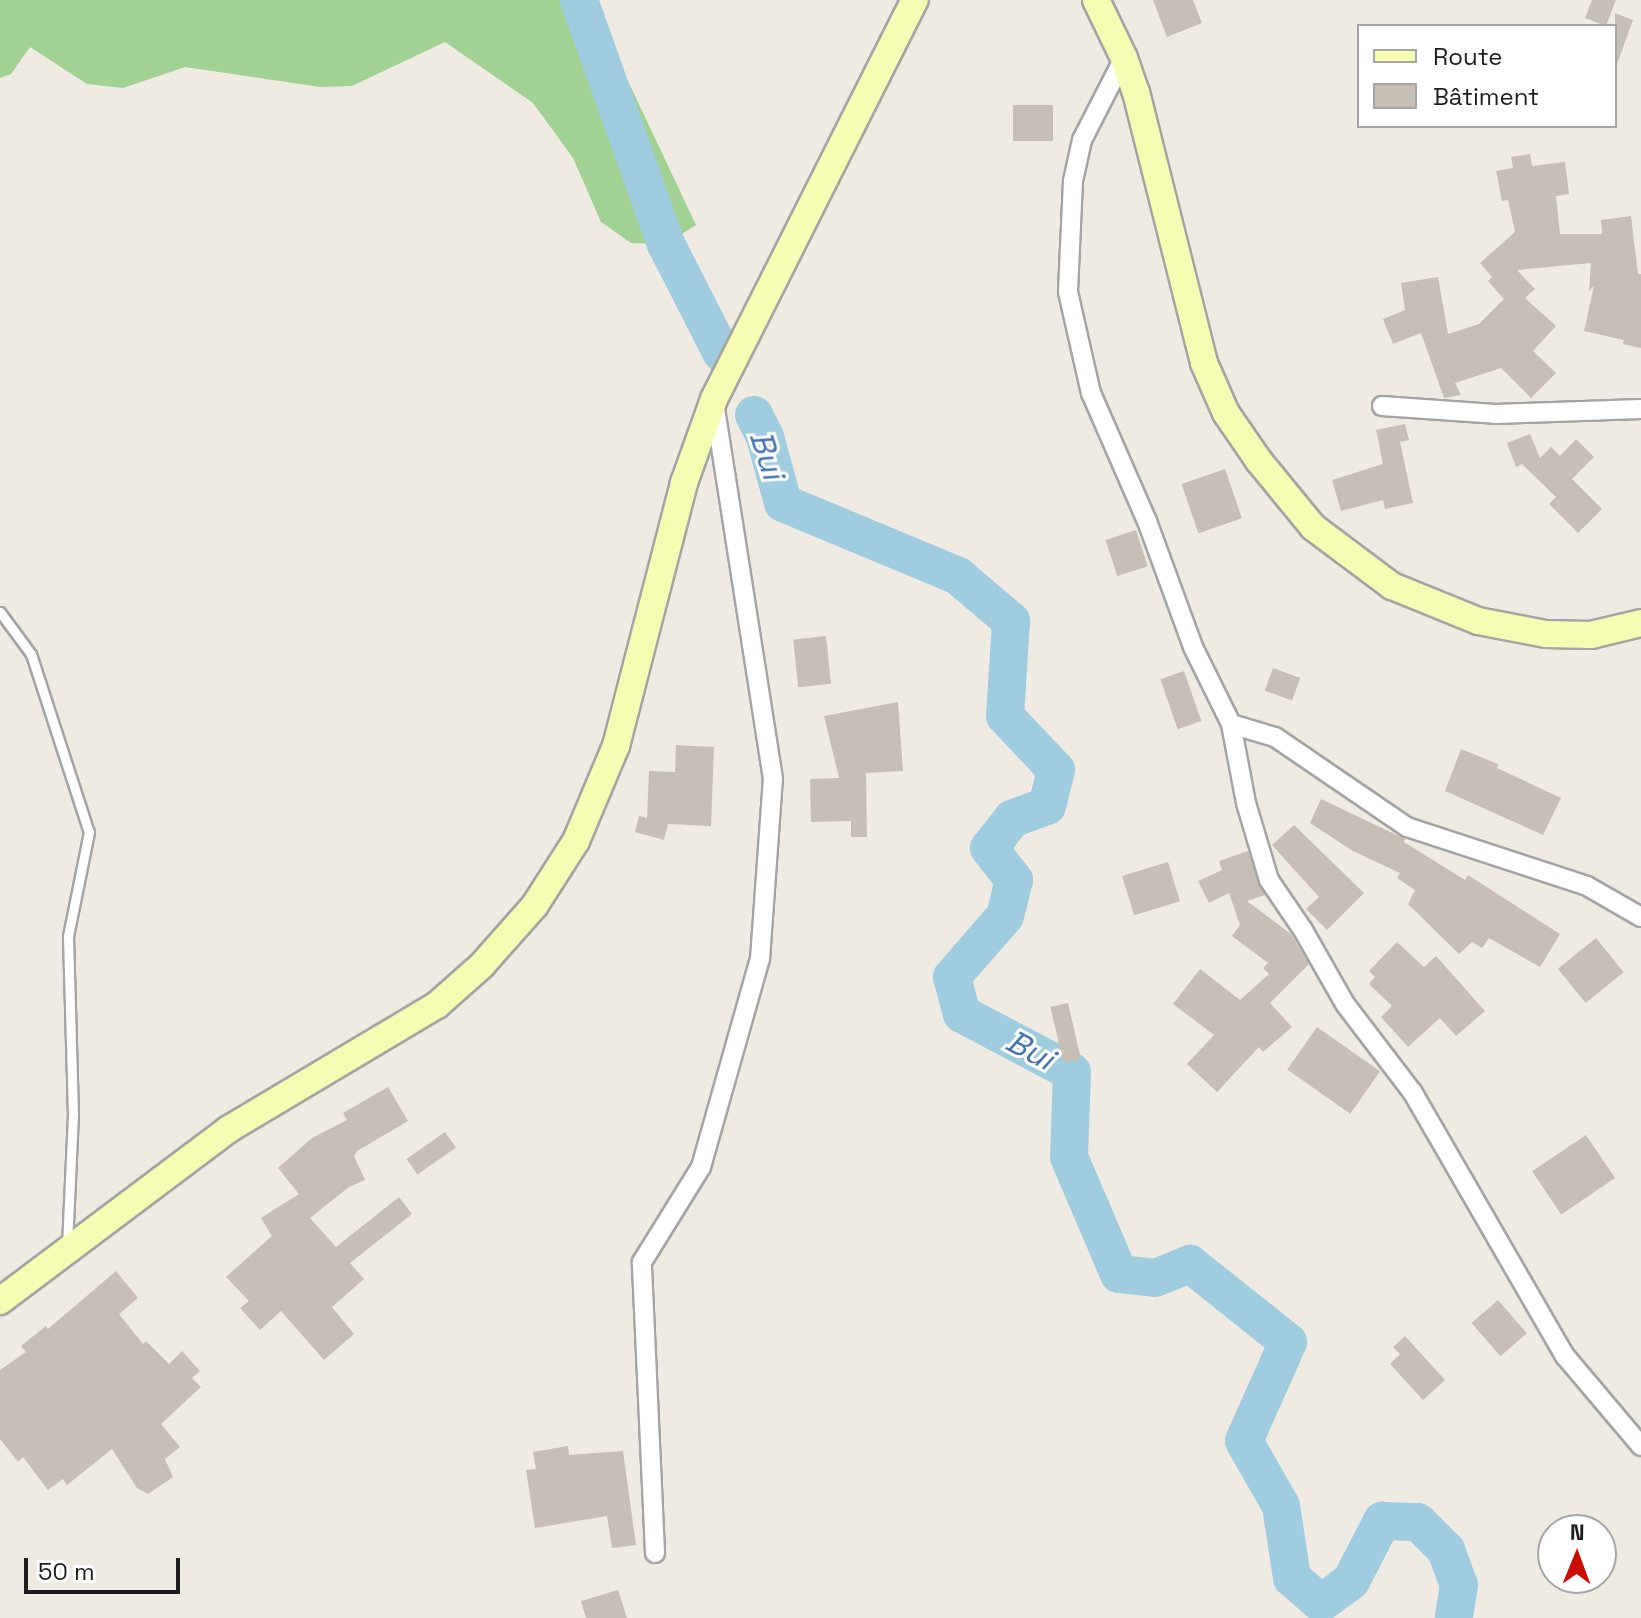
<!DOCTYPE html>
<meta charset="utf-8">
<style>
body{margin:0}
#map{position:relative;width:1641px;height:1618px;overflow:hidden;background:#efebe2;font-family:"Space Grotesk",sans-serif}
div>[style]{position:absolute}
.forest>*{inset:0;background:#a2d194}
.river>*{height:38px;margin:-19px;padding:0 19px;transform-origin:19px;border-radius:19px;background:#9fcddf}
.building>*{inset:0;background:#c7beb5;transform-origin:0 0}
.roads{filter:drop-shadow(2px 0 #a4a4a4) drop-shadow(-2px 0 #a4a4a4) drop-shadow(0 2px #a4a4a4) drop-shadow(0 -2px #a4a4a4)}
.service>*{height:9px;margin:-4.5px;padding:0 4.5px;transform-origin:4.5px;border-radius:4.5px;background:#fff}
.minor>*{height:18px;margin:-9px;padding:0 9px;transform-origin:9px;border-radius:9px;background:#fff}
.secondary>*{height:26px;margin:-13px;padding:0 13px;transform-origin:13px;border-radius:13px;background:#f4fdb1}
span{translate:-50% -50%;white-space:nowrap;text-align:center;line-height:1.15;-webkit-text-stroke:6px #fff;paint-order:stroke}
.water-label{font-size:32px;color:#4473b2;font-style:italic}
.legend{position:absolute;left:1357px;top:24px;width:260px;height:104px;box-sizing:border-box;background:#fff;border:2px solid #a5a5a5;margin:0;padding:10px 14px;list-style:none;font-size:24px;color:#1d1d1d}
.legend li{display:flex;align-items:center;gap:16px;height:40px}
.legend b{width:40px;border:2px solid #a5a5a5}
.north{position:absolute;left:1537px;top:1514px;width:80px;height:80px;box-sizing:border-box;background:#fff;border:2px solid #a5a5a5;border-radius:50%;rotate:1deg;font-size:22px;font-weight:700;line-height:32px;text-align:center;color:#1d1d1d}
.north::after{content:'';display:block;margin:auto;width:28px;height:36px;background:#c90d00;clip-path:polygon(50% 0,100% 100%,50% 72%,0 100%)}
.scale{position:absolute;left:24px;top:1558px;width:156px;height:36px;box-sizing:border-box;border:4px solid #1d1d1d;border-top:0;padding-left:10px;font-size:24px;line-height:28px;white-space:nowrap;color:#1d1d1d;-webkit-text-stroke:6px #fff;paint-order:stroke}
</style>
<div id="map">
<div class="forest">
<div style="clip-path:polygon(0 0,563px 0,564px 9px,628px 81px,696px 225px,666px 244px,631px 243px,601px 222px,573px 158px,533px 103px,445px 42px,352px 86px,320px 87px,185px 67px,123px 88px,87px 84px,30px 47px,11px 74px,0 78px)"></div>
</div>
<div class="river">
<div style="left:579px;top:0;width:259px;rotate:70.4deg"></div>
<div style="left:666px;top:244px;width:123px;rotate:63deg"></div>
<div style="left:754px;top:415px;width:25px;rotate:63deg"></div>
<div style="left:765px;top:437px;width:68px;rotate:74.7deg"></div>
<div style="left:783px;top:503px;width:190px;rotate:22.6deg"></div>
<div style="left:958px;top:576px;width:70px;rotate:40.3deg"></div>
<div style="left:1011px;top:621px;width:95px;rotate:93.6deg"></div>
<div style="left:1005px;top:716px;width:74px;rotate:46.6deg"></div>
<div style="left:1056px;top:770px;width:37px;rotate:104deg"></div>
<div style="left:1047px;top:806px;width:37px;rotate:160deg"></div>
<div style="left:1012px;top:819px;width:37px;rotate:128deg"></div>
<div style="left:989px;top:848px;width:41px;rotate:52deg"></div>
<div style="left:1014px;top:880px;width:37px;rotate:104deg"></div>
<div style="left:1005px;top:916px;width:81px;rotate:131deg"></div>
<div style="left:952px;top:977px;width:38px;rotate:75deg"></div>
<div style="left:962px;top:1014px;width:124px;rotate:27.8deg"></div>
<div style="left:1072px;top:1072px;width:85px;rotate:92deg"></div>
<div style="left:1069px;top:1157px;width:127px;rotate:66.9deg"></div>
<div style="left:1119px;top:1274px;width:36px;rotate:6deg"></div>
<div style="left:1155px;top:1278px;width:38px;rotate:-22deg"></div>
<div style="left:1190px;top:1264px;width:125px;rotate:38.5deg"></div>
<div style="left:1288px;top:1342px;width:108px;rotate:114deg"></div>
<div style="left:1244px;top:1441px;width:75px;rotate:60.4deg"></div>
<div style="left:1281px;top:1506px;width:73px;rotate:81.3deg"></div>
<div style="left:1292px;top:1578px;width:38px;rotate:41deg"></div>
<div style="left:1321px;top:1603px;width:37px;rotate:-36deg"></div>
<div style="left:1351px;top:1581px;width:68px;rotate:-62.7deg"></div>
<div style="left:1382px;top:1521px;width:36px;rotate:2deg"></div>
<div style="left:1418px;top:1522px;width:40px;rotate:45deg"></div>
<div style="left:1446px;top:1550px;width:37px;rotate:70deg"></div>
<div style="left:1459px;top:1585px;width:33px;rotate:99deg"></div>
</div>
<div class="building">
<div style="clip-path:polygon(1153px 0,1193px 0,1202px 23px,1167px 37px)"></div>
<div style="clip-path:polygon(1592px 0,1616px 0,1606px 26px,1585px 18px)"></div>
<div style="clip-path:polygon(1615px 13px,1633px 20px,1617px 64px,1615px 64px)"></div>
<div style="left:1013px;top:105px;width:40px;height:36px"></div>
<div style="clip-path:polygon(1530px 154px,1532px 166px,1565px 162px,1569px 194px,1556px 196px,1560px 234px,1602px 234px,1601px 220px,1631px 216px,1638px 274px,1641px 274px,1641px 348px,1623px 344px,1624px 340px,1584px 331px,1594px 286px,1589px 291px,1591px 263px,1517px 270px,1535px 289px,1525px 298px,1556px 326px,1533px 351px,1556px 373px,1531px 398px,1501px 368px,1455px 383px,1461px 395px,1444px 398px,1421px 333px,1393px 344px,1383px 319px,1405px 310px,1401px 283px,1438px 277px,1448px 334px,1479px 324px,1504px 299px,1488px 281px,1492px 277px,1480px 263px,1515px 232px,1508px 200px,1502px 201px,1496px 171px,1513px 168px,1511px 157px)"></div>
<div style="clip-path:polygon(1405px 424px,1409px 440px,1400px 442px,1413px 503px,1385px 509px,1383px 500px,1341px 511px,1332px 480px,1383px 464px,1376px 430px)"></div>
<div style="clip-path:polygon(1530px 434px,1540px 458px,1551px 447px,1560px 456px,1576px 439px,1594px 457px,1572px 479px,1602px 509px,1578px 533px,1549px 504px,1556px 497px,1522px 464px,1516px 467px,1507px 443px)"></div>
<div style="left:1225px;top:469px;width:52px;height:46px;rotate:71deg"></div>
<div style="left:1136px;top:530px;width:38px;height:32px;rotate:72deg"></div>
<div style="left:826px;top:636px;width:48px;height:33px;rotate:84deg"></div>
<div style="left:1273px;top:668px;width:29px;height:24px;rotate:20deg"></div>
<div style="left:1184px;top:671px;width:53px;height:25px;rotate:71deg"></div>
<div style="clip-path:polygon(898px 702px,903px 771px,866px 773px,867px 837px,851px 837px,851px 821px,811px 822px,810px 779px,839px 778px,824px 716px)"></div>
<div style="clip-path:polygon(676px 745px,714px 747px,711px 826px,668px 824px,664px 840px,635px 832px,639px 816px,647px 818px,649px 771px,675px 772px)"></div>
<div style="clip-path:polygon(1461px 749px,1498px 764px,1497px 768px,1561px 798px,1543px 835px,1445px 791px)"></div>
<div style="clip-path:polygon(1321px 799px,1405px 839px,1404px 842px,1465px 880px,1468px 875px,1560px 934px,1540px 967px,1489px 938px,1482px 948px,1472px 942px,1459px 954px,1408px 904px,1415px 890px,1397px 878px,1400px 873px,1353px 851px,1310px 823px)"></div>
<div style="clip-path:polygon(1294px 825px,1364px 893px,1327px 930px,1306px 909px,1319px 897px,1272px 845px)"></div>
<div style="clip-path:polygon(1248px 851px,1265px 895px,1247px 901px,1291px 934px,1309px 964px,1270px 1003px,1292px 1027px,1263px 1052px,1259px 1047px,1217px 1092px,1187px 1064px,1214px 1035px,1173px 1004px,1200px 969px,1240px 1000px,1269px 974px,1263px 968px,1268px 963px,1232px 936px,1240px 925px,1229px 893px,1209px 903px,1198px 881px,1222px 870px,1219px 861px)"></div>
<div style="left:1168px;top:862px;width:41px;height:48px;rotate:73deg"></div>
<div style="left:1596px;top:938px;width:44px;height:49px;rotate:51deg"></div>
<div style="clip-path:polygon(1397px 942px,1424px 967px,1436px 956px,1485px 1011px,1456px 1036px,1440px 1018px,1408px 1047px,1381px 1017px,1392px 1006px,1369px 984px,1375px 977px,1369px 971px)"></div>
<div style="left:1068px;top:1003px;width:57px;height:18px;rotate:77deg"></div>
<div style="left:1317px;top:1027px;width:77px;height:52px;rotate:35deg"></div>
<div style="clip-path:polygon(388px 1087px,408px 1121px,357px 1151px,354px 1156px,365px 1180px,349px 1187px,310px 1218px,336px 1247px,399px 1197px,412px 1214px,350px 1263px,364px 1279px,332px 1307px,354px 1334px,324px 1360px,281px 1311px,260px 1330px,240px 1308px,249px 1301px,226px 1277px,272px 1236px,261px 1218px,299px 1194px,278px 1168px,312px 1138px,347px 1120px,343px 1113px)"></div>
<div style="left:445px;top:1132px;width:19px;height:47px;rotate:55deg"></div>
<div style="left:1586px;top:1135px;width:52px;height:65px;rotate:56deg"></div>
<div style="clip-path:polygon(116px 1271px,138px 1298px,119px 1314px,143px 1344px,146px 1341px,169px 1364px,182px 1351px,200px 1371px,192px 1378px,201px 1387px,161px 1424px,180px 1447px,165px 1459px,173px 1477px,148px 1494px,137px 1488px,112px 1449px,67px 1485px,63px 1479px,48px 1490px,23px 1457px,18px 1462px,0 1439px,0 1370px,26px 1352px,21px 1346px,46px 1326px,48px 1329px)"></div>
<div style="left:1498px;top:1300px;width:44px;height:35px;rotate:49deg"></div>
<div style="clip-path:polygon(1405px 1336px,1445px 1380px,1423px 1400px,1390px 1364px,1400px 1354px,1393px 1347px)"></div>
<div style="clip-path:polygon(568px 1446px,569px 1455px,623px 1451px,636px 1545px,612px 1548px,607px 1516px,535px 1528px,526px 1470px,536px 1469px,533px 1452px)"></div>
<div style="clip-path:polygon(618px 1590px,627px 1618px,586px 1618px,581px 1601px)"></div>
</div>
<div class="roads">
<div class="service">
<div style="left:0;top:612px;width:52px;rotate:53.6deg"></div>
<div style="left:31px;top:654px;width:187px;rotate:72deg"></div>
<div style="left:89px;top:832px;width:106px;rotate:101.4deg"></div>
<div style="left:68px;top:936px;width:178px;rotate:88.4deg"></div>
<div style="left:73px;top:1114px;width:131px;rotate:92.6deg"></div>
</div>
<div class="minor">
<div style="left:1124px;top:58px;width:92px;rotate:117.1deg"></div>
<div style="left:1082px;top:140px;width:42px;rotate:102.4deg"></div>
<div style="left:1073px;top:181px;width:111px;rotate:92.6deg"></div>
<div style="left:1068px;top:292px;width:104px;rotate:77.2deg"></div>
<div style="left:1091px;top:393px;width:140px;rotate:66.4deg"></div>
<div style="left:1147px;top:521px;width:134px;rotate:69.9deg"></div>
<div style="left:1193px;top:647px;width:86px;rotate:63.7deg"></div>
<div style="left:1231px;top:724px;width:46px;rotate:16.5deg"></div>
<div style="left:1275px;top:737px;width:160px;rotate:34.3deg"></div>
<div style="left:1407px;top:827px;width:189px;rotate:18.1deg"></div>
<div style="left:1587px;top:886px;width:62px;rotate:29.9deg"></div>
<div style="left:1382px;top:406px;width:113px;rotate:4deg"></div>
<div style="left:1495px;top:414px;width:146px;rotate:-2deg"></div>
<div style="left:1231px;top:724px;width:80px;rotate:79.2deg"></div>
<div style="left:1246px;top:803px;width:80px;rotate:73.4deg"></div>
<div style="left:1269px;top:880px;width:60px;rotate:55.8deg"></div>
<div style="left:1303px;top:930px;width:85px;rotate:60.4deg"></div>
<div style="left:1345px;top:1004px;width:112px;rotate:52.6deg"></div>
<div style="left:1413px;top:1093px;width:304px;rotate:60deg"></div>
<div style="left:1565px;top:1356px;width:118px;rotate:49.8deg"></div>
<div style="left:655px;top:1553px;width:291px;rotate:-92.6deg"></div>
<div style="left:642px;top:1262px;width:112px;rotate:-58.2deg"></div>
<div style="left:701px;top:1167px;width:216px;rotate:-74.2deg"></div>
<div style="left:760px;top:959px;width:180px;rotate:-85.9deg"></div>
<div style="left:773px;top:779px;width:382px;rotate:-98.9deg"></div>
</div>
<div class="secondary">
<div style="left:1096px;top:0;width:64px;rotate:64.2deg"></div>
<div style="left:1124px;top:58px;width:36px;rotate:71deg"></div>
<div style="left:1136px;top:92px;width:279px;rotate:75.9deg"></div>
<div style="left:1204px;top:363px;width:55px;rotate:66.3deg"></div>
<div style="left:1226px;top:413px;width:58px;rotate:55.5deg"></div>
<div style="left:1259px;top:461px;width:85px;rotate:50.7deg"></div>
<div style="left:1313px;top:527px;width:99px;rotate:36.8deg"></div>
<div style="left:1392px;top:586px;width:93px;rotate:22.1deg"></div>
<div style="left:1478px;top:621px;width:69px;rotate:10.8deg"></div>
<div style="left:1546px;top:634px;width:45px;rotate:1.3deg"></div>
<div style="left:1591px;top:635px;width:51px;rotate:-13.5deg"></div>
<div style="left:0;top:1301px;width:286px;rotate:-36.9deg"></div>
<div style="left:229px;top:1129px;width:242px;rotate:-30.8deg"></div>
<div style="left:437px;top:1005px;width:60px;rotate:-41.6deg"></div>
<div style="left:482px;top:965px;width:80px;rotate:-48.5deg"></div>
<div style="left:535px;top:905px;width:76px;rotate:-57.4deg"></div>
<div style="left:576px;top:841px;width:103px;rotate:-67.2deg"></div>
<div style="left:616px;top:746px;width:272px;rotate:-75.5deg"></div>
<div style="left:684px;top:483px;width:89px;rotate:-70.3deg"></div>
<div style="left:714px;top:399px;width:447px;rotate:-63.3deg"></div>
</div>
</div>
<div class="water-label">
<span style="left:767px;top:455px;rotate:72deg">Bui</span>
<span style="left:1030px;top:1050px;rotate:28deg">Bui</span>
</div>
<ul class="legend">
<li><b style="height:10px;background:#f4fdb1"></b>Route</li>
<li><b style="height:22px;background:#c7beb5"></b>Bâtiment</li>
</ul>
<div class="north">N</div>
<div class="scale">50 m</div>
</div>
